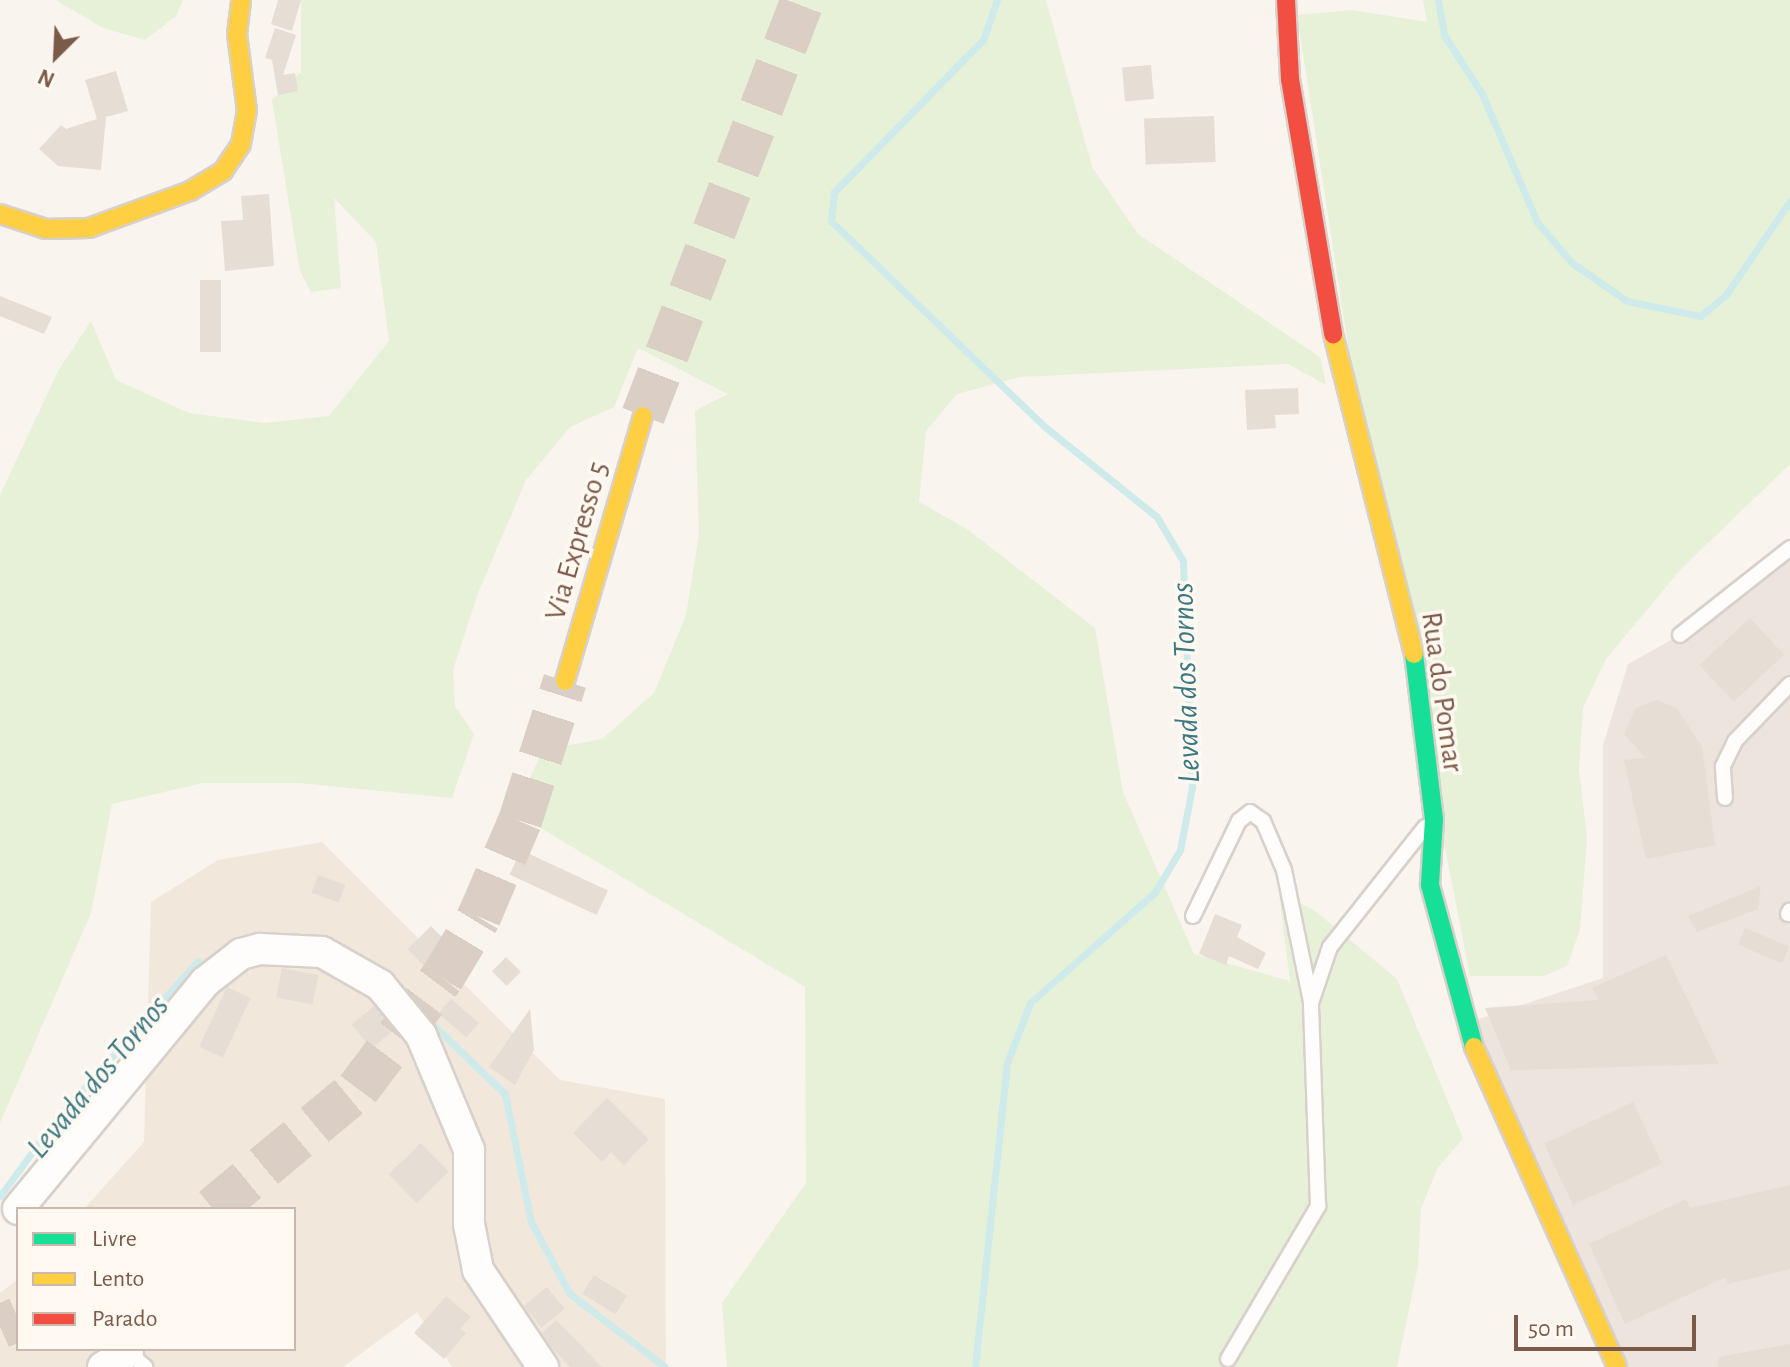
<!DOCTYPE html>
<style>
body{margin:0}
#map{position:relative;width:1790px;height:1367px;overflow:hidden;background:#f9f4ee;font-family:"Alegreya Sans",sans-serif}
div>[style]{position:absolute}
.residential>*{inset:0;background:#f2e7db}
.industrial>*{inset:0;background:#ede4de}
.green>*{inset:0;background:#e6f1d8}
.stream>*{height:7px;margin:-3.5px;padding:0 3.5px;transform-origin:3.5px;border-radius:3.5px;background:#ceeaeb}
.building>*{inset:0;background:#e6ddd5;transform-origin:0 0}
.primary-tunnel>*{height:44px;margin-top:-22px;transform-origin:0;background:repeating-linear-gradient(90deg,#dacec5 0 44px,transparent 0 66px)}
.roads{filter:drop-shadow(2px 0 #d8d0ca) drop-shadow(-2px 0 #d8d0ca) drop-shadow(0 2px #d8d0ca) drop-shadow(0 -2px #d8d0ca)}
.lane>*{height:14px;margin:-7px;padding:0 7px;transform-origin:7px;border-radius:7px;background:#fefdfc}
.street>*{height:30px;margin:-15px;padding:0 15px;transform-origin:15px;border-radius:15px;background:#fefdfc}
.fast>*{height:18px;margin:-9px;padding:0 9px;transform-origin:9px;border-radius:9px;background:#16e098}
.slow>*{height:18px;margin:-9px;padding:0 9px;transform-origin:9px;border-radius:9px;background:#ffcf43}
.jam>*{height:18px;margin:-9px;padding:0 9px;transform-origin:9px;border-radius:9px;background:#f24e42}
span{translate:-50% -50%;white-space:nowrap;text-align:center;line-height:1.15;-webkit-text-stroke:7px #fff9f1;paint-order:stroke}
.street-label{font-size:30px;color:#7c5a4a}
.water-label{font-size:32px;color:#3b7882;font-style:italic}
.legend{position:absolute;left:16px;top:1207px;width:280px;height:144px;box-sizing:border-box;background:#fff9f1;border:2px solid #cbb9ae;margin:0;padding:10px 14px;list-style:none;font-size:24px;color:#7c5a4a}
.legend li{display:flex;align-items:center;gap:16px;height:40px}
.legend b{width:40px;border:2px solid #cbb9ae}
.north{position:absolute;left:16px;top:16px;width:80px;height:80px;-webkit-text-stroke:6px #fff9f1;paint-order:stroke;rotate:204deg;font-size:22px;font-weight:700;line-height:32px;text-align:center;color:#7c5a4a}
.north::after{content:'';display:block;margin:auto;width:28px;height:36px;background:#7c5a4a;clip-path:polygon(50% 0,100% 100%,50% 72%,0 100%)}
.scale{position:absolute;left:1514px;top:1315px;width:182px;height:36px;box-sizing:border-box;border:4px solid #7c5a4a;border-top:0;padding-left:10px;font-size:24px;line-height:28px;white-space:nowrap;color:#7c5a4a;-webkit-text-stroke:6px #fff9f1;paint-order:stroke}
</style>
<div id="map">
<div class="residential">
<div style="clip-path:polygon(322px 842px,560px 1080px,665px 1099px,666px 1367px,452px 1367px,417px 1312px,343px 1367px,0 1367px,0 1293px,18px 1279px,18px 1349px,294px 1349px,294px 1209px,84px 1209px,144px 1142px,151px 902px,218px 860px)"></div>
</div>
<div class="industrial">
<div style="clip-path:polygon(1790px 548px,1790px 1367px,1617px 1367px,1464px 1024px,1603px 978px,1603px 745px,1628px 664px,1680px 635px)"></div>
</div>
<div class="green">
<div style="clip-path:polygon(56px 0,183px 0,176px 16px,145px 40px,103px 28px)"></div>
<div style="clip-path:polygon(301px 0,1046px 0,1092px 167px,1138px 234px,1320px 357px,1326px 385px,1288px 364px,1020px 377px,957px 394px,926px 431px,919px 502px,967px 529px,1095px 628px,1123px 792px,1194px 954px,1290px 981px,1279px 893px,1314px 910px,1397px 979px,1463px 1138px,1437px 1169px,1421px 1209px,1418px 1266px,1397px 1367px,727px 1367px,722px 1303px,806px 1183px,805px 987px,514px 812px,543px 750px,602px 739px,654px 693px,686px 615px,699px 535px,695px 411px,728px 394px,638px 348px,614px 407px,570px 427px,526px 480px,478px 593px,453px 670px,455px 706px,474px 734px,452px 798px,299px 783px,203px 783px,112px 804px,91px 913px,0 1123px,0 495px,58px 371px,91px 321px,116px 380px,189px 413px,264px 423px,329px 416px,389px 341px,376px 242px,334px 198px,341px 288px,311px 292px,300px 271px,272px 100px,301px 72px)"></div>
<div style="clip-path:polygon(1423px 0,1790px 0,1790px 464px,1681px 569px,1606px 659px,1583px 708px,1579px 769px,1587px 839px,1580px 930px,1567px 966px,1544px 976px,1470px 976px,1350px 358px,1297px 15px,1352px 10px,1427px 22px)"></div>
</div>
<div class="stream">
<div style="left:1438px;top:0;width:36px;rotate:80deg"></div>
<div style="left:1444px;top:35px;width:70px;rotate:57.2deg"></div>
<div style="left:1482px;top:94px;width:139px;rotate:66.7deg"></div>
<div style="left:1537px;top:222px;width:54px;rotate:49.5deg"></div>
<div style="left:1572px;top:263px;width:67px;rotate:34.6deg"></div>
<div style="left:1627px;top:301px;width:75px;rotate:11.6deg"></div>
<div style="left:1700px;top:316px;width:32px;rotate:-39deg"></div>
<div style="left:1725px;top:296px;width:115px;rotate:-55.6deg"></div>
<div style="left:427px;top:1019px;width:108px;rotate:43.9deg"></div>
<div style="left:505px;top:1094px;width:131px;rotate:78.5deg"></div>
<div style="left:531px;top:1222px;width:82px;rotate:61.6deg"></div>
<div style="left:570px;top:1294px;width:120px;rotate:37.5deg"></div>
<div style="left:0;top:1196px;width:97px;rotate:-53.8deg"></div>
<div style="left:57px;top:1118px;width:211px;rotate:-48.1deg"></div>
<div style="left:975px;top:1367px;width:306px;rotate:-84deg"></div>
<div style="left:1007px;top:1063px;width:64px;rotate:-69deg"></div>
<div style="left:1030px;top:1003px;width:167px;rotate:-41.6deg"></div>
<div style="left:1155px;top:892px;width:49px;rotate:-59.2deg"></div>
<div style="left:1180px;top:850px;width:64px;rotate:-79.2deg"></div>
<div style="left:1192px;top:787px;width:226px;rotate:-92.3deg"></div>
<div style="left:1183px;top:561px;width:51px;rotate:-120.6deg"></div>
<div style="left:1157px;top:517px;width:144px;rotate:-141.2deg"></div>
<div style="left:1045px;top:427px;width:297px;rotate:-136.1deg"></div>
<div style="left:831px;top:221px;width:29px;rotate:-84deg"></div>
<div style="left:834px;top:192px;width:213px;rotate:-45.6deg"></div>
<div style="left:983px;top:40px;width:42px;rotate:-70.7deg"></div>
</div>
<div class="building">
<div style="clip-path:polygon(278px 0,301px 0,292px 31px,271px 24px)"></div>
<div style="clip-path:polygon(275px 28px,296px 35px,283px 75px,295px 73px,298px 91px,278px 95px,272px 60px,265px 58px)"></div>
<div style="left:1151px;top:65px;width:34px;height:29px;rotate:85deg"></div>
<div style="clip-path:polygon(116px 71px,128px 111px,106px 117px,101px 170px,58px 166px,39px 149px,61px 125px,66px 129px,97px 119px,85px 80px)"></div>
<div style="left:1214px;top:116px;width:46px;height:70px;rotate:88deg"></div>
<div style="clip-path:polygon(269px 194px,274px 266px,225px 271px,221px 221px,243px 220px,241px 196px)"></div>
<div style="left:200px;top:280px;width:21px;height:72px"></div>
<div style="clip-path:polygon(0 296px,52px 317px,44px 334px,0 316px)"></div>
<div style="clip-path:polygon(1298px 388px,1299px 414px,1275px 415px,1276px 428px,1247px 430px,1245px 390px)"></div>
<div style="left:1750px;top:618px;width:50px;height:69px;rotate:47deg"></div>
<div style="clip-path:polygon(1657px 700px,1677px 708px,1702px 747px,1715px 845px,1646px 859px,1624px 760px,1646px 758px,1624px 734px,1636px 708px)"></div>
<div style="left:521px;top:850px;width:96px;height:27px;rotate:25deg"></div>
<div style="left:318px;top:875px;width:29px;height:19px;rotate:20deg"></div>
<div style="clip-path:polygon(1761px 886px,1758px 909px,1697px 932px,1688px 916px)"></div>
<div style="clip-path:polygon(1215px 914px,1242px 925px,1237px 937px,1266px 953px,1258px 969px,1229px 956px,1226px 965px,1199px 954px)"></div>
<div style="left:431px;top:926px;width:57px;height:33px;rotate:45deg"></div>
<div style="left:1745px;top:928px;width:48px;height:18px;rotate:23deg"></div>
<div style="clip-path:polygon(1666px 955px,1719px 1064px,1511px 1070px,1485px 1008px,1599px 1000px,1592px 988px)"></div>
<div style="left:506px;top:957px;width:21px;height:20px;rotate:45deg"></div>
<div style="left:282px;top:968px;width:37px;height:30px;rotate:11deg"></div>
<div style="left:227px;top:987px;width:26px;height:66px;rotate:25deg"></div>
<div style="left:451px;top:999px;width:37px;height:19px;rotate:41deg"></div>
<div style="left:374px;top:1006px;width:31px;height:29px;rotate:50deg"></div>
<div style="clip-path:polygon(530px 1009px,534px 1050px,515px 1085px,489px 1067px)"></div>
<div style="clip-path:polygon(607px 1098px,649px 1139px,624px 1165px,611px 1152px,602px 1162px,573px 1133px)"></div>
<div style="left:1633px;top:1102px;width:68px;height:98px;rotate:65deg"></div>
<div style="left:421px;top:1143px;width:40px;height:45px;rotate:46deg"></div>
<div style="clip-path:polygon(229px 1176px,245px 1209px,222px 1209px,211px 1185px)"></div>
<div style="clip-path:polygon(1790px 1185px,1790px 1269px,1728px 1284px,1726px 1277px,1625px 1324px,1589px 1244px,1686px 1199px,1690px 1208px)"></div>
<div style="left:594px;top:1275px;width:39px;height:22px;rotate:32deg"></div>
<div style="left:547px;top:1287px;width:28px;height:30px;rotate:51deg"></div>
<div style="clip-path:polygon(446px 1296px,471px 1317px,460px 1329px,466px 1333px,444px 1359px,414px 1333px)"></div>
<div style="clip-path:polygon(556px 1320px,602px 1367px,570px 1367px,552px 1348px,542px 1333px)"></div>
<div style="clip-path:polygon(1790px 1344px,1790px 1367px,1719px 1367px,1718px 1357px)"></div>
</div>
<div class="primary-tunnel">
<div style="left:643px;top:416px;width:446px;rotate:-69deg"></div>
<div style="left:213px;top:1209px;width:188px;rotate:-39.6deg"></div>
<div style="left:358px;top:1089px;width:139px;rotate:-52.9deg"></div>
<div style="left:442px;top:978px;width:71px;rotate:-58.8deg"></div>
<div style="left:479px;top:917px;width:104px;rotate:-66.9deg"></div>
<div style="left:520px;top:821px;width:147px;rotate:-72.2deg"></div>
<div style="left:0;top:1327px;width:20px;rotate:-24deg"></div>
</div>
<div class="roads">
<div class="lane">
<div style="left:1680px;top:635px;width:140px;rotate:-38.3deg"></div>
<div style="left:1725px;top:798px;width:32px;rotate:-94deg"></div>
<div style="left:1723px;top:766px;width:28px;rotate:-64deg"></div>
<div style="left:1735px;top:741px;width:79px;rotate:-46deg"></div>
<div style="left:1788px;top:914px;width:4px;rotate:-63deg"></div>
<div style="left:1193px;top:916px;width:106px;rotate:-64.2deg"></div>
<div style="left:1239px;top:821px;width:14px;rotate:-39deg"></div>
<div style="left:1250px;top:812px;width:16px;rotate:35deg"></div>
<div style="left:1263px;top:821px;width:53px;rotate:66.8deg"></div>
<div style="left:1284px;top:870px;width:135px;rotate:78.4deg"></div>
<div style="left:128px;top:1352px;width:23px;rotate:41deg"></div>
<div style="left:1228px;top:1359px;width:178px;rotate:-59.5deg"></div>
<div style="left:1318px;top:1206px;width:203px;rotate:-92deg"></div>
<div style="left:1311px;top:1003px;width:59px;rotate:-71.3deg"></div>
<div style="left:1330px;top:947px;width:153px;rotate:-51.6deg"></div>
</div>
<div class="street">
<div style="left:18px;top:1209px;width:294px;rotate:-50.5deg"></div>
<div style="left:205px;top:982px;width:46px;rotate:-37.9deg"></div>
<div style="left:241px;top:954px;width:20px;rotate:-15deg"></div>
<div style="left:260px;top:949px;width:62px;rotate:2.8deg"></div>
<div style="left:322px;top:952px;width:67px;rotate:29.6deg"></div>
<div style="left:380px;top:985px;width:65px;rotate:50.6deg"></div>
<div style="left:421px;top:1035px;width:125px;rotate:67.3deg"></div>
<div style="left:469px;top:1150px;width:74px;rotate:90deg"></div>
<div style="left:469px;top:1224px;width:47px;rotate:78.9deg"></div>
<div style="left:478px;top:1270px;width:117px;rotate:56.2deg"></div>
<div style="left:103px;top:1367px;width:29px;rotate:-31deg"></div>
</div>
<div class="fast">
<div style="left:1414px;top:654px;width:166px;rotate:83.1deg"></div>
<div style="left:1434px;top:819px;width:66px;rotate:93.5deg"></div>
<div style="left:1430px;top:885px;width:168px;rotate:74.8deg"></div>
</div>
<div class="slow">
<div style="left:0;top:214px;width:48px;rotate:18.1deg"></div>
<div style="left:46px;top:229px;width:43px;rotate:-1.3deg"></div>
<div style="left:89px;top:228px;width:108px;rotate:-20.1deg"></div>
<div style="left:190px;top:191px;width:39px;rotate:-31deg"></div>
<div style="left:223px;top:171px;width:32px;rotate:-56deg"></div>
<div style="left:241px;top:144px;width:34px;rotate:-80deg"></div>
<div style="left:247px;top:111px;width:78px;rotate:-97.4deg"></div>
<div style="left:237px;top:34px;width:34px;rotate:-83deg"></div>
<div style="left:1333px;top:334px;width:330px;rotate:75.8deg"></div>
<div style="left:565px;top:681px;width:276px;rotate:-73.6deg"></div>
<div style="left:1474px;top:1047px;width:350px;rotate:65.9deg"></div>
</div>
<div class="jam">
<div style="left:1286px;top:0;width:79px;rotate:87.1deg"></div>
<div style="left:1290px;top:79px;width:259px;rotate:80.4deg"></div>
</div>
</div>
<div class="street-label">
<span style="left:577px;top:541px;rotate:-74deg">Via Expresso 5</span>
<span style="left:1442px;top:692px;rotate:82deg">Rua do Pomar</span>
</div>
<div class="water-label">
<span style="left:1186px;top:683px;rotate:-92deg">Levada dos Tornos</span>
<span style="left:98px;top:1077px;rotate:-50deg">Levada dos Tornos</span>
</div>
<ul class="legend">
<li><b style="height:10px;background:#16e098"></b>Livre</li>
<li><b style="height:10px;background:#ffcf43"></b>Lento</li>
<li><b style="height:10px;background:#f24e42"></b>Parado</li>
</ul>
<div class="north">N</div>
<div class="scale">50 m</div>
</div>
